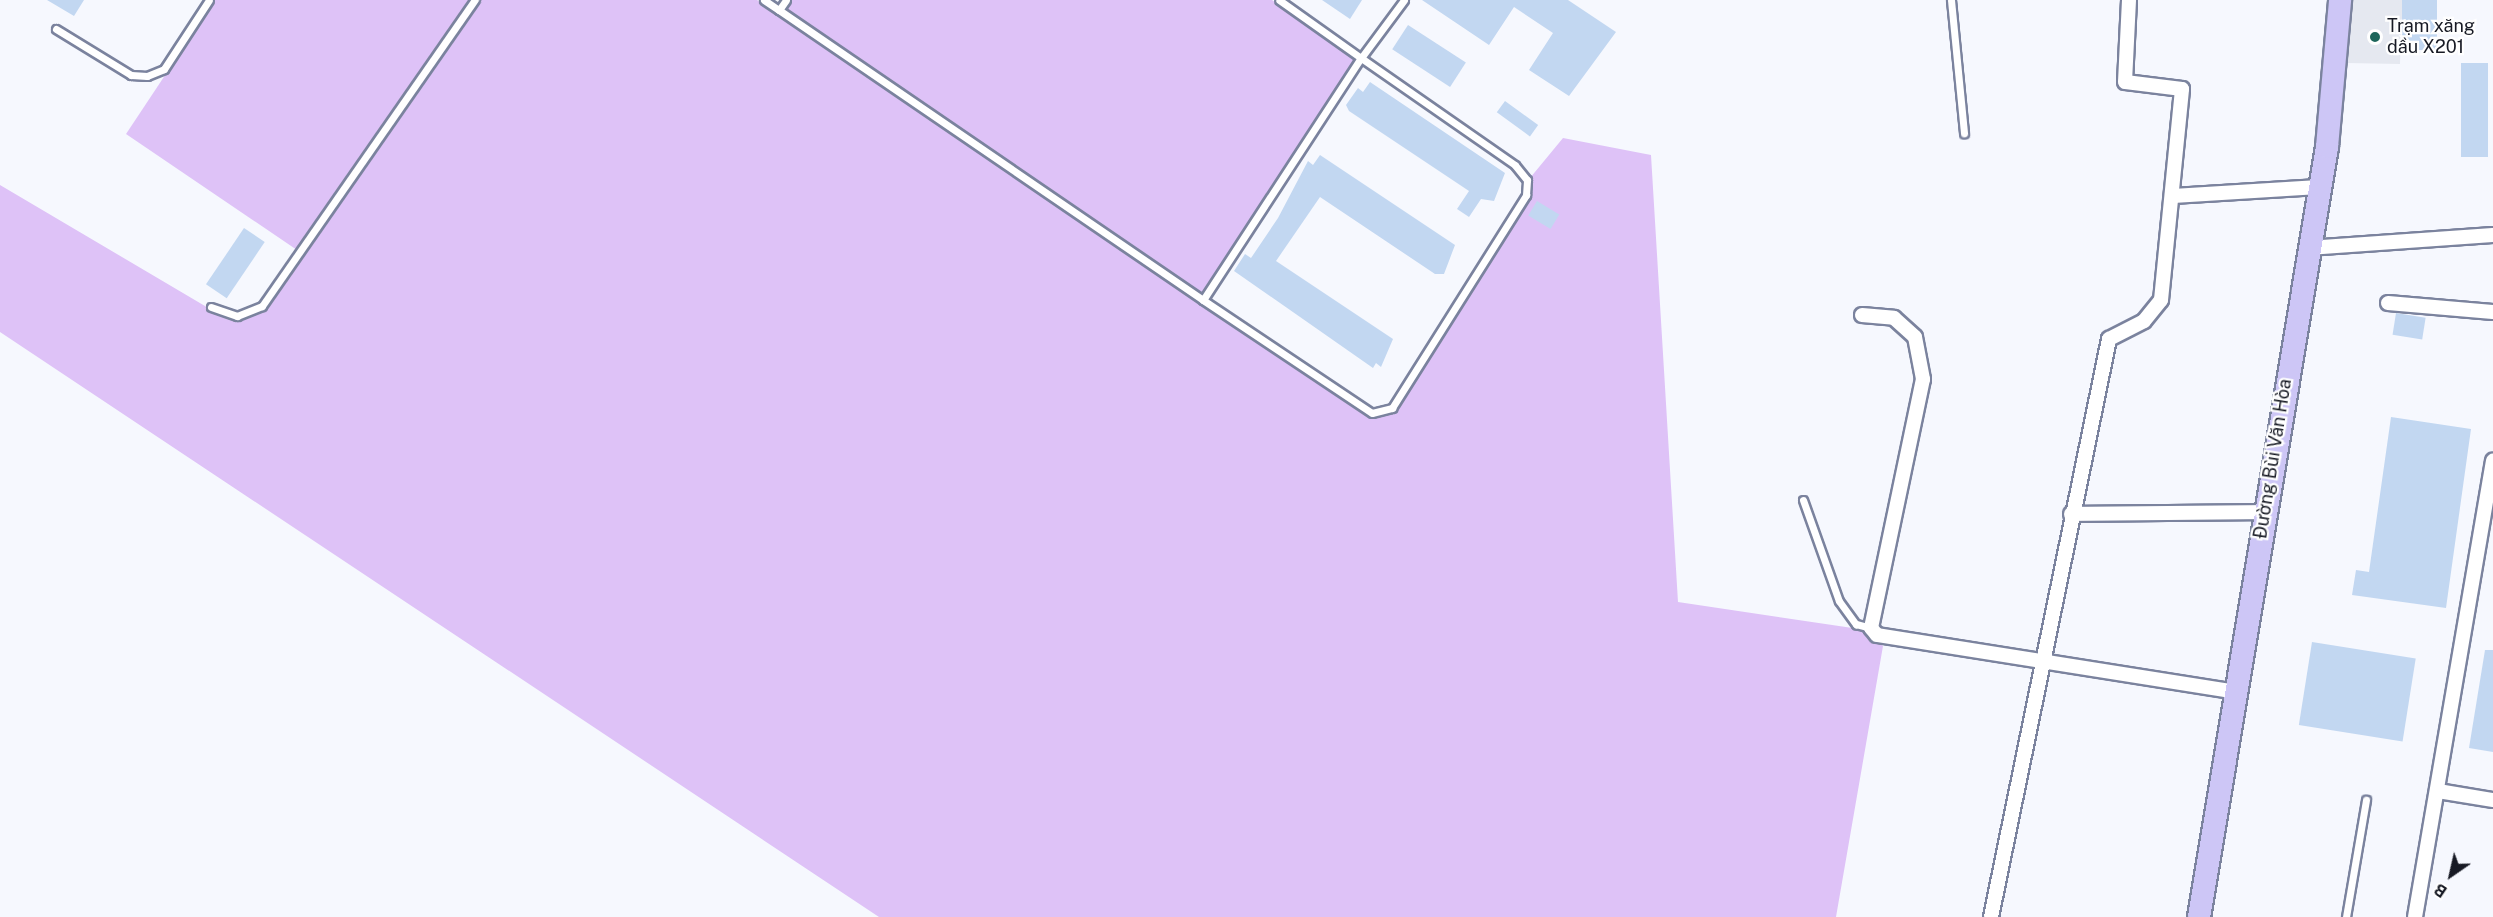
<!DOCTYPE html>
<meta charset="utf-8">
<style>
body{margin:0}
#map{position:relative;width:2493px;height:917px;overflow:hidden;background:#f6f8fe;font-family:"Public Sans",sans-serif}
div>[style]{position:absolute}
.built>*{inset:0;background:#e5e8f0}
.green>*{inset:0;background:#dec2f7}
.building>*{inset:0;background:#c2d7f1;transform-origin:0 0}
.roads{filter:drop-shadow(2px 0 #7b839e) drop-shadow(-2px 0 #7b839e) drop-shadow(0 2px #7b839e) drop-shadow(0 -2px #7b839e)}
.service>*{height:7px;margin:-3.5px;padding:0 3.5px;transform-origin:3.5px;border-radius:3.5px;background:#fff}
.minor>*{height:14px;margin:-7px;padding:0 7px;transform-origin:7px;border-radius:7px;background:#fff}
.primary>*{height:22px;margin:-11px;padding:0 11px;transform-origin:11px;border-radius:11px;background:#cdc6f6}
.dots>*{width:16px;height:16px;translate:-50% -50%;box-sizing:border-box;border:3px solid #fff;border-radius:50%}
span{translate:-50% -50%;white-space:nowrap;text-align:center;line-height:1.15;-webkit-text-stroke:4.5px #fff;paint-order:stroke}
.poi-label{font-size:18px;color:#171a24}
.left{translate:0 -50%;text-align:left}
.street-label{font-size:18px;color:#171a24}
.north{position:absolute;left:2421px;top:845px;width:60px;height:60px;-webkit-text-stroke:4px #fff;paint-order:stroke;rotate:214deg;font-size:16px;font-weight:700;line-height:24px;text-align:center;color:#171a24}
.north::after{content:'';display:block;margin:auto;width:21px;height:27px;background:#171a24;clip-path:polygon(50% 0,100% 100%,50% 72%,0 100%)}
</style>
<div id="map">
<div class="built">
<div style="clip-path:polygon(2351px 0,2417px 0,2401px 23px,2400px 64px,2346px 63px)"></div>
</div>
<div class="green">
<div style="clip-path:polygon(215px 0,470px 0,297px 250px,126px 134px)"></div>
<div style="clip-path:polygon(480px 0,757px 0,1370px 417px,1394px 411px,1530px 197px,1530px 178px,1563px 138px,1651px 155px,1678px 602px,1866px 630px,1883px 646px,1836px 917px,879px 917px,0 332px,0 185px,227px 319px,265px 308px)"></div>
<div style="clip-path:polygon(791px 0,1272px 0,1356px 59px,1202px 294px,785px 9px)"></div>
</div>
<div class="building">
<div style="clip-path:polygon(47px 0,84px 0,74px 16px)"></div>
<div style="clip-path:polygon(1322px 0,1362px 0,1350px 19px)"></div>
<div style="clip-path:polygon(1422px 0,1568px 0,1616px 32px,1569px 96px,1529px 70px,1553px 33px,1514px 7px,1489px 45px)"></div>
<div style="left:2402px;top:0;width:35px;height:50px"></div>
<div style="left:1408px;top:25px;width:69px;height:29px;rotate:33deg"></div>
<div style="left:2461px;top:63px;width:27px;height:94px"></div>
<div style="clip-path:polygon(1370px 82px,1505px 173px,1494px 201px,1481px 199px,1469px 217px,1457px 209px,1469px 191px,1349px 111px,1346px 105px,1358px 88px,1363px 92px)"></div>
<div style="left:1505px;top:101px;width:41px;height:14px;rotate:36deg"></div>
<div style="clip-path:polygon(1320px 155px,1455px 245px,1444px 274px,1435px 274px,1320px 197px,1276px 261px,1393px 339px,1381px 367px,1376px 363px,1373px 368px,1234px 271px,1245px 254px,1251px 258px,1278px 218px,1308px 161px,1313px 165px)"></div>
<div style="left:1537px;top:201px;width:26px;height:17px;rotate:31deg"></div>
<div style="left:244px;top:228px;width:25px;height:68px;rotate:34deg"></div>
<div style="left:2396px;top:313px;width:30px;height:22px;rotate:9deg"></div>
<div style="clip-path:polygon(2391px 417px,2471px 429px,2446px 608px,2352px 595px,2356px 570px,2369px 572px)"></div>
<div style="left:2312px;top:642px;width:105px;height:84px;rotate:9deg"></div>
<div style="clip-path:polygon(2485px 650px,2493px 650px,2493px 752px,2469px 748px)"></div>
</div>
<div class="roads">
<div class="service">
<div style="left:764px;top:0;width:18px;rotate:34deg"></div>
<div style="left:779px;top:10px;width:12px;rotate:-55deg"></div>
<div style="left:1951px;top:0;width:134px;rotate:84.4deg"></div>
<div style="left:779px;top:10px;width:514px;rotate:34.37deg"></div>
<div style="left:1203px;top:300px;width:289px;rotate:-56.9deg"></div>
<div style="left:1361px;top:58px;width:100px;rotate:-144.7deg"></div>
<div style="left:56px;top:29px;width:88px;rotate:31.5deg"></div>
<div style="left:131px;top:75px;width:16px;rotate:4deg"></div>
<div style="left:147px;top:76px;width:18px;rotate:-22deg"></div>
<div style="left:164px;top:69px;width:82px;rotate:-56.9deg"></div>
<div style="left:1203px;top:300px;width:203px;rotate:33.8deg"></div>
<div style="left:1372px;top:413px;width:21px;rotate:-14deg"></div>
<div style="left:1392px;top:408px;width:252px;rotate:-57.8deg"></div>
<div style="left:1526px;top:195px;width:15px;rotate:-86deg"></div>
<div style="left:1527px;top:180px;width:19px;rotate:-129deg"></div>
<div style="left:1515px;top:165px;width:188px;rotate:-145.2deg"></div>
<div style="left:1361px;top:58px;width:72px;rotate:-53.4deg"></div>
<div style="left:211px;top:307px;width:28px;rotate:19deg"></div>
<div style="left:237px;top:316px;width:27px;rotate:-22deg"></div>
<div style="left:262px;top:306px;width:373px;rotate:-55.2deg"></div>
<div style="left:1803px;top:500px;width:107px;rotate:70.4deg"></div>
<div style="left:1839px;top:601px;width:29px;rotate:54deg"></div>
<div style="left:1856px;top:624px;width:16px;rotate:15deg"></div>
<div style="left:2346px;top:917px;width:119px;rotate:-80.3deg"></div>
</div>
<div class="minor">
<div style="left:2172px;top:196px;width:148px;rotate:-3.5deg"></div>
<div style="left:2308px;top:248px;width:185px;rotate:-4deg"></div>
<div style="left:2388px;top:303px;width:105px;rotate:4.9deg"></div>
<div style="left:1862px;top:315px;width:32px;rotate:5deg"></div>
<div style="left:1894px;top:318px;width:28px;rotate:42deg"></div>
<div style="left:1915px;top:337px;width:43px;rotate:79.2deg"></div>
<div style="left:1923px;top:379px;width:254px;rotate:101.8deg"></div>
<div style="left:1871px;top:628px;width:9px;rotate:49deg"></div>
<div style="left:1877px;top:635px;width:363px;rotate:9deg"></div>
<div style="left:2071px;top:514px;width:193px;rotate:-0.6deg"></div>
<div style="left:2438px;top:791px;width:56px;rotate:9.3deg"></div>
<div style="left:1991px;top:917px;width:590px;rotate:-78.46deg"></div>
<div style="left:2109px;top:339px;width:39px;rotate:-27deg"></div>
<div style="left:2144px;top:321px;width:27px;rotate:-51deg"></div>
<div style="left:2161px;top:300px;width:212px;rotate:-84.3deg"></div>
<div style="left:2182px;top:89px;width:57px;rotate:-173deg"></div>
<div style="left:2125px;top:82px;width:82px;rotate:-87.2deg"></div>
<div style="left:2415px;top:917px;width:463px;rotate:-80.3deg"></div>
</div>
<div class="primary">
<div style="left:2199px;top:917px;width:781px;rotate:-80.56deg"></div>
<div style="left:2327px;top:147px;width:148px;rotate:-84.9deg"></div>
</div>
</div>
<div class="dots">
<div style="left:2375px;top:37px;background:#1d655a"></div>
</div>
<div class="poi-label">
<span class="left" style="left:2387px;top:37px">Trạm xăng<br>dầu X201</span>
</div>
<div class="street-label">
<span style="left:2273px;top:459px;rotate:-81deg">Đường Bùi Văn Hòa</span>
</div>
<div class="north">B</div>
</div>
